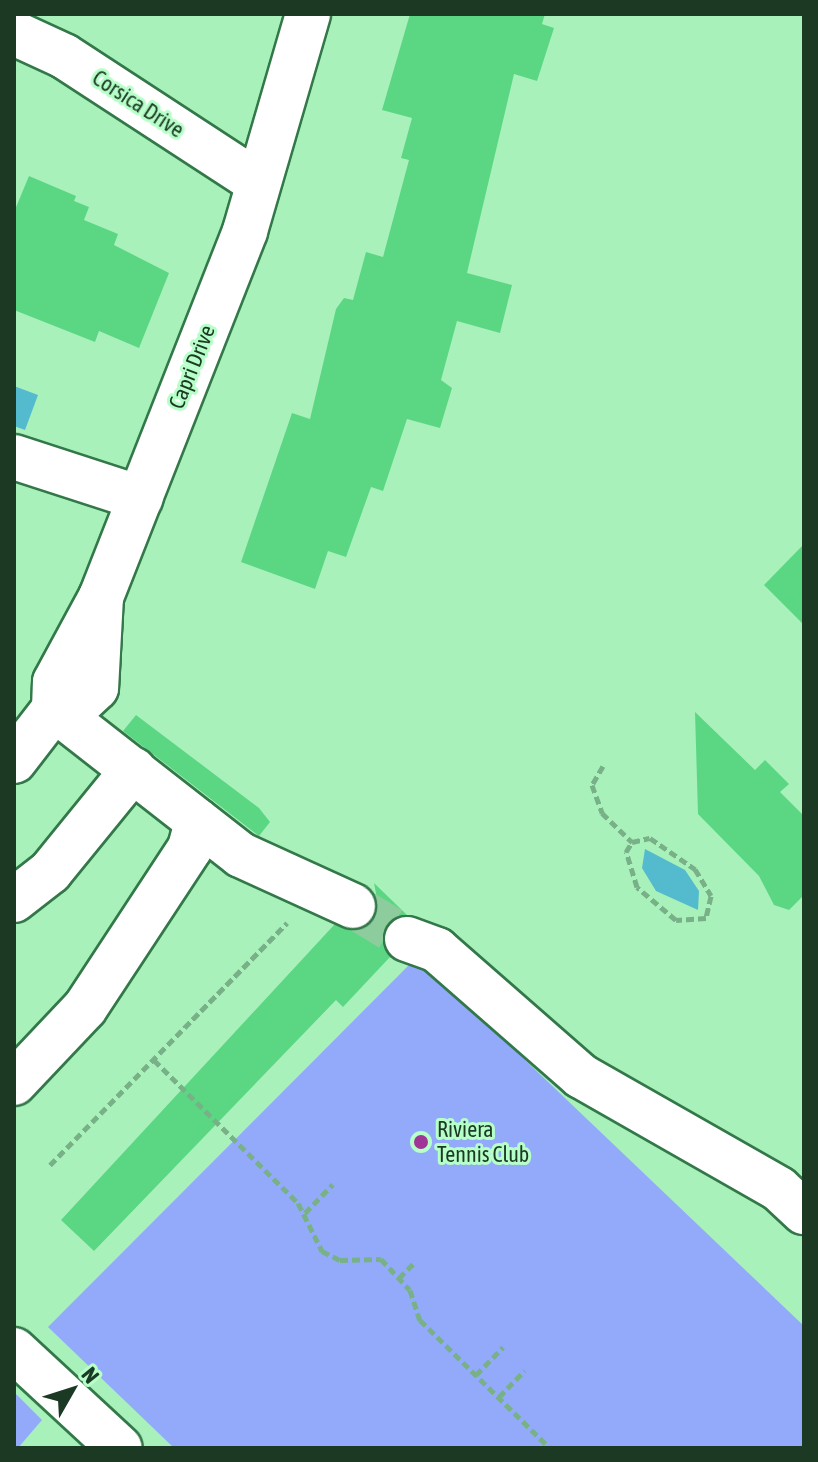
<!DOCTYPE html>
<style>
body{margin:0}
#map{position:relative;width:818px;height:1462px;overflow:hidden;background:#a9f1bb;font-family:"Asap Condensed",sans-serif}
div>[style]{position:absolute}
.green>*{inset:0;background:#93aafb}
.water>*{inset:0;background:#54bacd}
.building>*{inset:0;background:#5bd783}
.minor-tunnel>*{height:44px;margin-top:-22px;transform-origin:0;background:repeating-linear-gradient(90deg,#8dcc9d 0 44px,transparent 0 66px)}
.path>*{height:5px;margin-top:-2.5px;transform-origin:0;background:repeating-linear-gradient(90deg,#78b187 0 8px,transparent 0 12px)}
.roads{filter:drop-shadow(2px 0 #337849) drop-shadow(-2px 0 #337849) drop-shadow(0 2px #337849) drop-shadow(0 -2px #337849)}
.minor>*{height:44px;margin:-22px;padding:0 22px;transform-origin:22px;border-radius:22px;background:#fff}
.dots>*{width:22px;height:22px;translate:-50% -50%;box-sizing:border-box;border:4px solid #b6ffc8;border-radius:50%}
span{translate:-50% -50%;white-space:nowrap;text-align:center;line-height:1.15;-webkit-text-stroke:6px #b6ffc8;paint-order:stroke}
.street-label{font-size:22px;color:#1c3924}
.poi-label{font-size:22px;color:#1c3924}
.left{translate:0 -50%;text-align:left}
.frame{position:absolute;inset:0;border:16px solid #1c3924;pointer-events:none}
.north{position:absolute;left:32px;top:1350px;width:80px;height:80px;-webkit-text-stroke:6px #b6ffc8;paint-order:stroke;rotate:51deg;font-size:22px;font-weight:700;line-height:32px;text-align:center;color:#1c3924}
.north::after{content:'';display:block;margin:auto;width:28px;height:36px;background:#1c3924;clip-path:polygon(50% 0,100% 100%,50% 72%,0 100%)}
</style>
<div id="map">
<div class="green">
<div style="clip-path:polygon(417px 957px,804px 1326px,804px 1448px,174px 1448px,48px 1327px)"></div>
<div style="clip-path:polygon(14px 1392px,42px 1420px,18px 1448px,14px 1448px)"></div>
</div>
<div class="water">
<div style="clip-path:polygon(14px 386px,38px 395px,25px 430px,14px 426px)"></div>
<div style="clip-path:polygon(645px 849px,685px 870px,699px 891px,698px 910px,656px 891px,642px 868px)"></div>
</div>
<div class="building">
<div style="clip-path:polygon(410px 14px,545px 14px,542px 24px,554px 28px,537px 81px,514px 74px,467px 273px,512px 285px,500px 333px,457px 321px,441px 380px,452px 388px,440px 428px,407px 419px,383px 491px,371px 487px,346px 557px,328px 551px,315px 589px,241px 562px,292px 413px,310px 419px,336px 309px,344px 298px,353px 300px,366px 252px,383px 257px,409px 160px,401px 158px,412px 118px,382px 110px)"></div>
<div style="clip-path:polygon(29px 176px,76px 196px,74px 201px,89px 207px,84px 220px,118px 234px,114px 245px,169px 273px,139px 348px,99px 331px,95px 342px,14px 310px,14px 212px)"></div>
<div style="clip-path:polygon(804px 544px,804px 625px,764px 585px)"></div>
<div style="clip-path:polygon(695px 712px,755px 770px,765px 760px,789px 784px,780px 792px,804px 816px,804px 895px,789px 910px,774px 905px,759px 876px,698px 814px)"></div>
<div style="clip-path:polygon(136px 715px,259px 808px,270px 822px,259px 836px,123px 731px)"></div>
<div style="clip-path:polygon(374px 883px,407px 915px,384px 930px,390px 957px,343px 1007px,336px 1000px,94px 1251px,61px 1220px,334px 925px,368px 926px,378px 904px)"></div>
</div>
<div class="minor-tunnel">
<div style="left:353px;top:906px;width:63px;rotate:31.4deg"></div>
</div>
<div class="path">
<div style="left:603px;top:766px;width:22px;rotate:120deg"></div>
<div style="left:592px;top:785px;width:30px;rotate:70deg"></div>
<div style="left:602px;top:813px;width:42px;rotate:44deg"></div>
<div style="left:650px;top:838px;width:55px;rotate:34.6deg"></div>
<div style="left:695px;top:869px;width:31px;rotate:59deg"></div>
<div style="left:711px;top:896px;width:23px;rotate:103deg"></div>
<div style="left:706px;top:918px;width:30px;rotate:176deg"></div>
<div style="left:676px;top:920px;width:51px;rotate:-139.8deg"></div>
<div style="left:637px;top:887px;width:37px;rotate:-107deg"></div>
<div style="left:626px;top:852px;width:12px;rotate:-59deg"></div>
<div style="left:632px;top:842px;width:18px;rotate:-13deg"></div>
<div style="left:154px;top:1060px;width:203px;rotate:44.8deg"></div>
<div style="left:298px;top:1203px;width:54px;rotate:63.4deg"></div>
<div style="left:322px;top:1251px;width:20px;rotate:27deg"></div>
<div style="left:340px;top:1260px;width:41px;rotate:-1.4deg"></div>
<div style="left:381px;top:1259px;width:42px;rotate:46.9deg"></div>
<div style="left:410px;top:1290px;width:32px;rotate:72deg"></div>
<div style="left:420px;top:1320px;width:182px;rotate:44.6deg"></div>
<div style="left:50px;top:1165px;width:339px;rotate:-45.6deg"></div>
<div style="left:305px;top:1213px;width:40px;rotate:-46deg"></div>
<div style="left:399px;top:1278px;width:23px;rotate:-45deg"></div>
<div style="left:476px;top:1375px;width:39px;rotate:-46deg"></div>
<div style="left:499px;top:1397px;width:37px;rotate:-46deg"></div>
</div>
<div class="roads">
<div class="minor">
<div style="left:14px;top:33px;width:55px;rotate:24.7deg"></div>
<div style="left:64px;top:56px;width:230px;rotate:33.1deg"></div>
<div style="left:14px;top:457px;width:133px;rotate:18deg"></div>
<div style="left:101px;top:597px;width:91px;rotate:93.1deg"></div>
<div style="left:96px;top:688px;width:26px;rotate:137deg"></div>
<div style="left:77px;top:706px;width:23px;rotate:173deg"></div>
<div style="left:54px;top:709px;width:27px;rotate:-88deg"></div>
<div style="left:55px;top:682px;width:97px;rotate:-61.6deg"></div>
<div style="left:101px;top:597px;width:393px;rotate:-68.5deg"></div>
<div style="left:245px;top:231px;width:226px;rotate:-73.8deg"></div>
<div style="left:14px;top:761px;width:66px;rotate:-52.4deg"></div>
<div style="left:54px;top:709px;width:237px;rotate:38deg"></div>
<div style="left:241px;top:855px;width:123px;rotate:24.5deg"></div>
<div style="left:14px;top:900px;width:46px;rotate:-37.9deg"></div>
<div style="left:50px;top:872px;width:132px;rotate:-50.9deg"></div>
<div style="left:407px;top:939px;width:32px;rotate:20deg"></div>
<div style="left:437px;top:950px;width:191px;rotate:41.2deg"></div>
<div style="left:581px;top:1076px;width:228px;rotate:29.7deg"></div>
<div style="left:779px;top:1189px;width:34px;rotate:43deg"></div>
<div style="left:14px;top:1083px;width:103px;rotate:-46.6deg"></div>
<div style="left:85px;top:1008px;width:191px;rotate:-56.7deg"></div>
<div style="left:190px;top:848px;width:28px;rotate:-75deg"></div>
<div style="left:14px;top:1350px;width:144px;rotate:42.8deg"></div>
</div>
</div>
<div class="dots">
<div style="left:421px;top:1142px;background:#9f3596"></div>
</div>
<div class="street-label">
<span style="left:138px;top:104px;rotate:33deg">Corsica Drive</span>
<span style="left:192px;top:367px;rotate:-68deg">Capri Drive</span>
</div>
<div class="poi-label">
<span class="left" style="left:437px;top:1142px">Riviera<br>Tennis Club</span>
</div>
<div class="frame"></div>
<div class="north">N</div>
</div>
